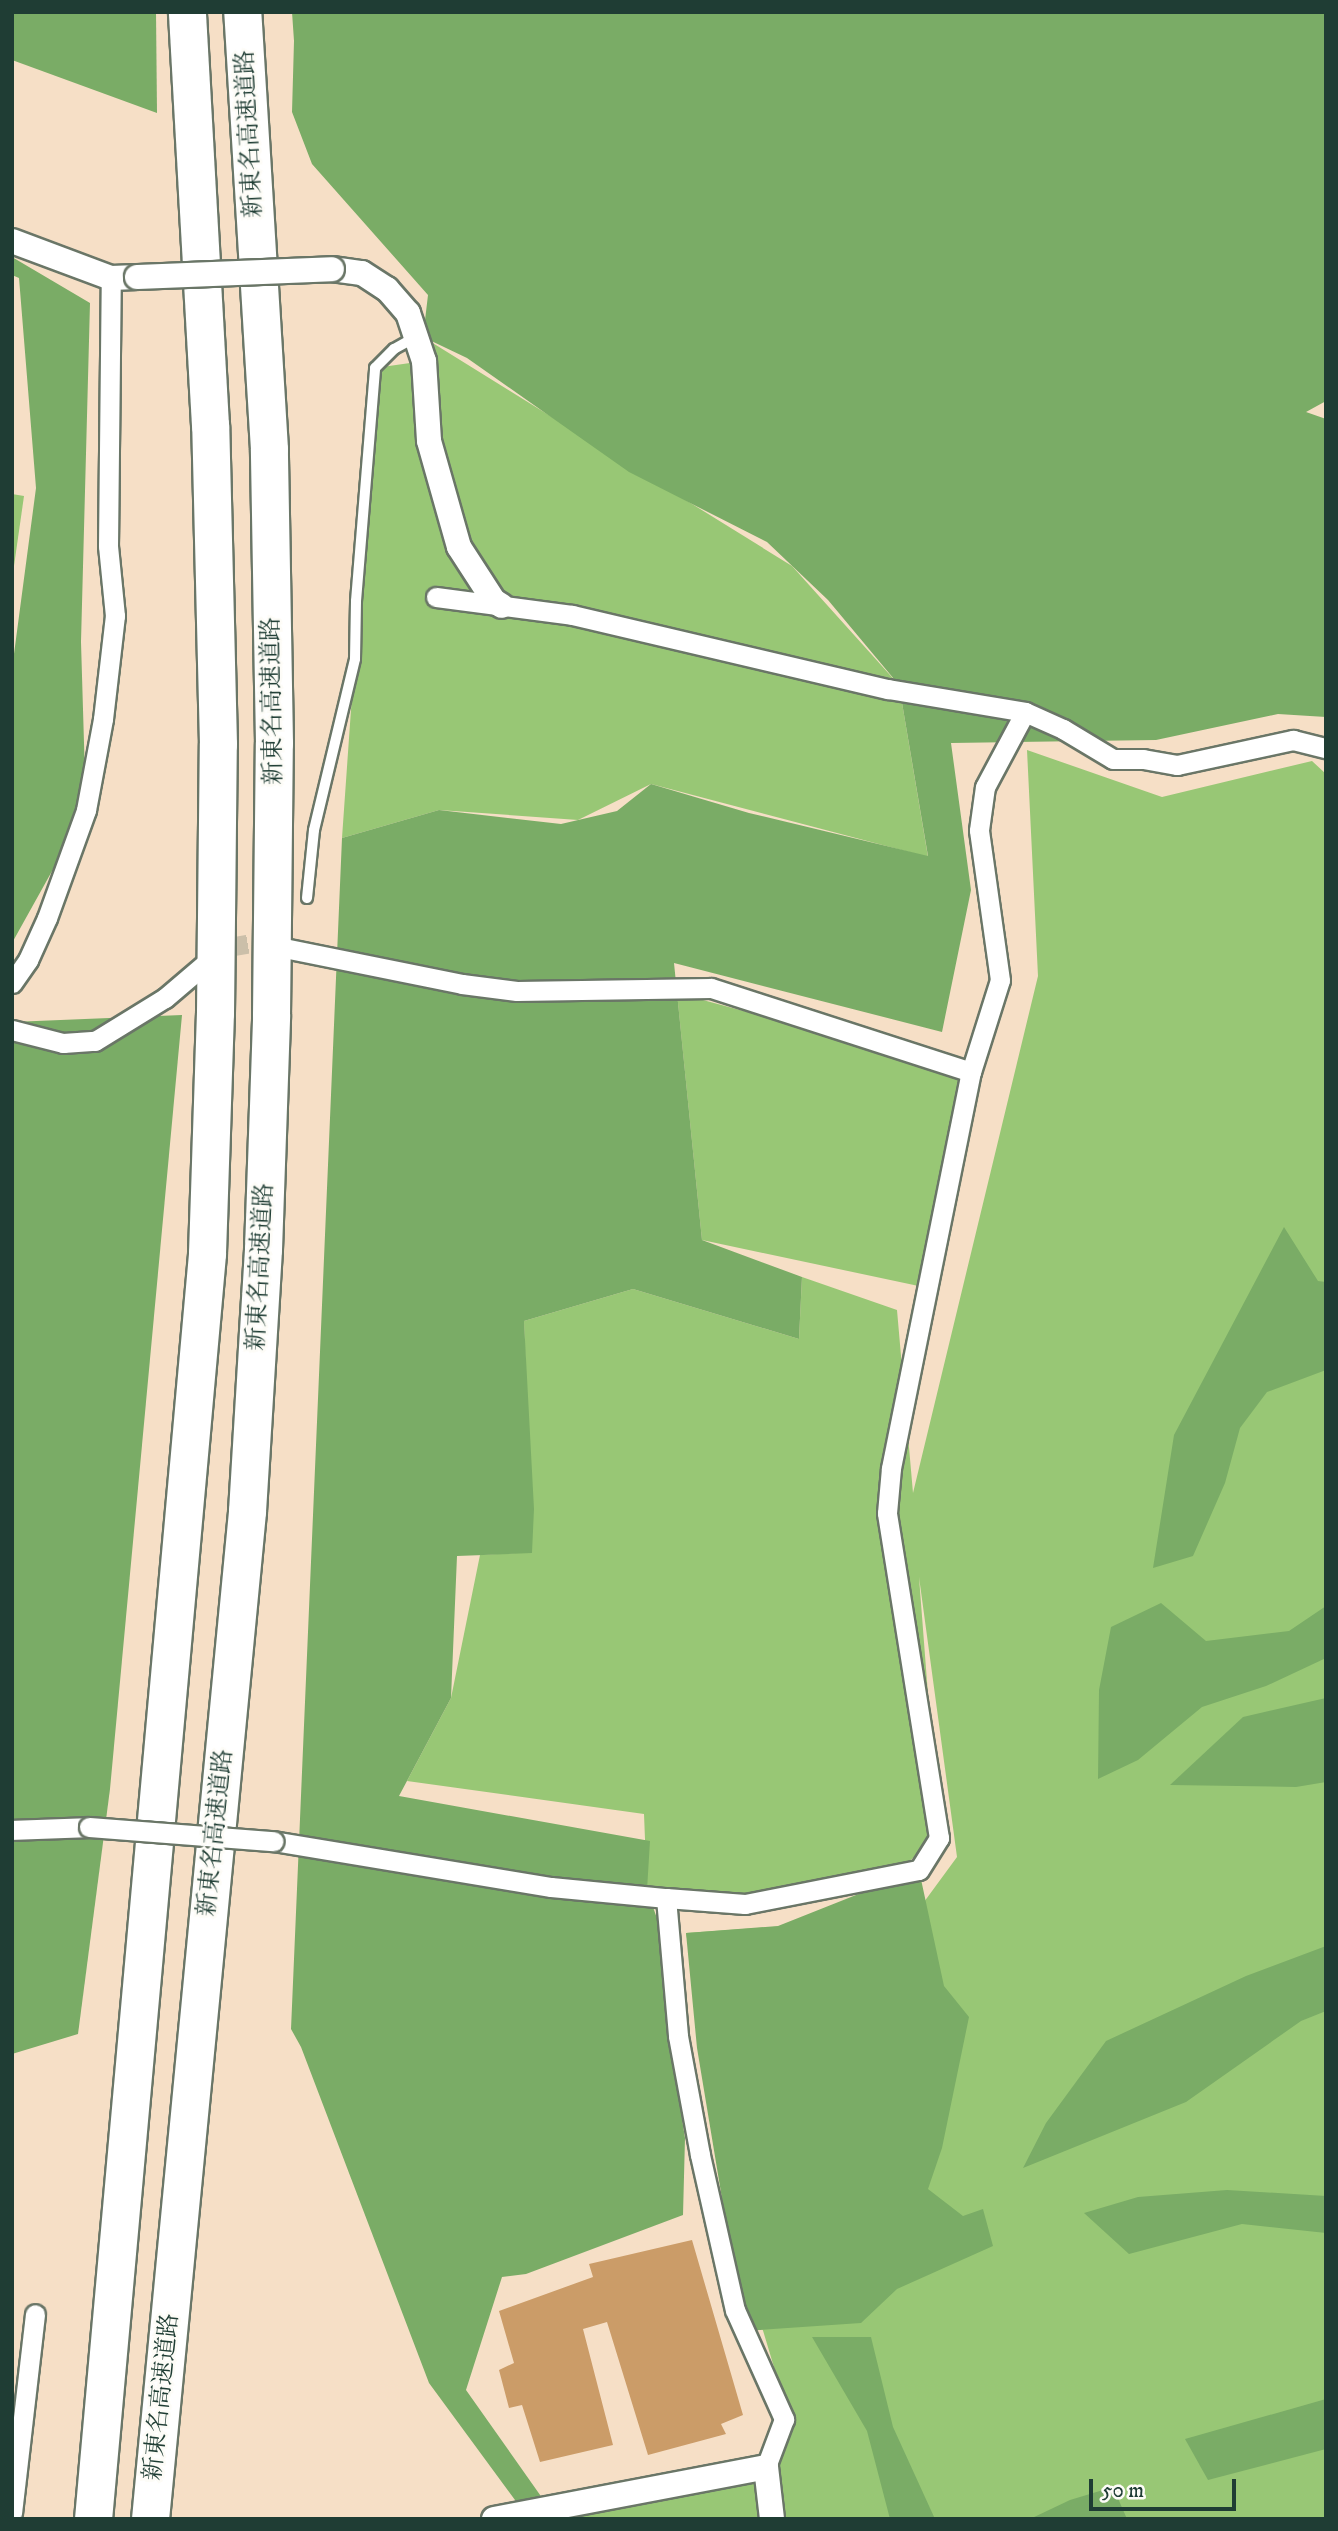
<!DOCTYPE html>
<meta charset="utf-8">
<style>
body{margin:0}
#map{position:relative;width:1338px;height:2531px;overflow:hidden;background:#f6dfc6;font-family:"IM FELL DW Pica","Noto Serif JP",serif}
div>[style]{position:absolute}
.green>*{inset:0;background:#98c775}
.forest>*{inset:0;background:#7aac66}
.building>*{inset:0;background:#cb9c68}
.minor-tunnel>*{height:19px;margin-top:-9.5px;transform-origin:0;background:repeating-linear-gradient(90deg,#cbbfa9 0 19px,transparent 0 29px)}
.roads{filter:drop-shadow(2px 0 #6a7667) drop-shadow(-2px 0 #6a7667) drop-shadow(0 2px #6a7667) drop-shadow(0 -2px #6a7667)}
.service>*{height:10px;margin:-5px;padding:0 5px;transform-origin:5px;border-radius:5px;background:#fff}
.minor>*{height:19px;margin:-9.5px;padding:0 9.5px;transform-origin:9.5px;border-radius:9.5px;background:#fff}
.tertiary>*{height:24px;margin:-12px;padding:0 12px;transform-origin:12px;border-radius:12px;background:#fff}
.motorway>*{height:37px;margin:-18.5px;padding:0 18.5px;transform-origin:18.5px;border-radius:18.5px;background:#fff}
.bridges{filter:drop-shadow(2px 0 #6a7667) drop-shadow(-2px 0 #6a7667) drop-shadow(0 2px #6a7667) drop-shadow(0 -2px #6a7667)}
.minor-bridge>*{height:19px;margin:-9.5px;padding:0 9.5px;transform-origin:9.5px;border-radius:9.5px;background:#fff}
.tertiary-bridge>*{height:24px;margin:-12px;padding:0 12px;transform-origin:12px;border-radius:12px;background:#fff}
span{translate:-50% -50%;white-space:nowrap;text-align:center;line-height:1.15;-webkit-text-stroke:5px #fdfcf7;paint-order:stroke}
.street-label{font-size:24px;color:#1f3d34}
.frame{position:absolute;inset:0;border:14px solid #1f3d34;pointer-events:none}
.scale{position:absolute;left:1089px;top:2479px;width:147px;height:32px;box-sizing:border-box;border:4px solid #1f3d34;border-top:0;padding-left:9px;font-size:21px;line-height:24px;white-space:nowrap;color:#1f3d34;-webkit-text-stroke:5px #fdfcf7;paint-order:stroke}
</style>
<div id="map">
<div class="green">
<div style="clip-path:polygon(423px 337px,792px 566px,899px 685px,928px 857px,651px 784px,578px 820px,439px 810px,342px 838px,375px 368px,424px 361px)"></div>
<div style="clip-path:polygon(12px 494px,24px 496px,12px 580px)"></div>
<div style="clip-path:polygon(1027px 750px,1162px 797px,1312px 761px,1326px 774px,1326px 2519px,778px 2519px,769px 2458px,789px 2417px,752px 2294px,686px 1933px,913px 1917px,957px 1857px,919px 1577px,939px 1838px,890px 1876px,745px 1904px,647px 1890px,644px 1814px,407px 1781px,451px 1698px,480px 1555px,532px 1552px,524px 1321px,633px 1289px,799px 1339px,802px 1277px,897px 1310px,913px 1493px,1038px 976px)"></div>
<div style="clip-path:polygon(677px 993px,971px 1072px,928px 1288px,702px 1240px)"></div>
<div style="clip-path:polygon(760px 2479px,764px 2519px,567px 2519px)"></div>
</div>
<div class="forest">
<div style="clip-path:polygon(12px 12px,156px 12px,157px 113px,12px 60px)"></div>
<div style="clip-path:polygon(292px 12px,1326px 12px,1326px 401px,1306px 412px,1326px 419px,1326px 717px,1278px 714px,1156px 740px,951px 743px,971px 890px,942px 1032px,674px 963px,702px 1240px,802px 1277px,799px 1339px,633px 1289px,524px 1321px,534px 1509px,532px 1553px,457px 1556px,451px 1698px,399px 1796px,650px 1841px,647px 1890px,660px 1927px,671px 2049px,685px 2138px,683px 2215px,526px 2274px,502px 2277px,466px 2390px,557px 2519px,529px 2519px,429px 2383px,301px 2047px,291px 2029px,342px 838px,439px 810px,561px 824px,617px 811px,651px 784px,749px 813px,928px 856px,899px 685px,828px 600px,767px 542px,629px 472px,467px 358px,423px 337px,428px 295px,312px 164px,292px 112px,294px 41px)"></div>
<div style="clip-path:polygon(12px 257px,90px 303px,81px 642px,86px 810px,12px 943px,12px 669px,36px 488px,19px 278px,12px 275px)"></div>
<div style="clip-path:polygon(182px 1015px,110px 1789px,78px 2034px,12px 2054px,12px 1022px)"></div>
<div style="clip-path:polygon(1284px 1227px,1318px 1281px,1326px 1282px,1326px 1370px,1267px 1392px,1240px 1428px,1225px 1483px,1193px 1556px,1153px 1568px,1174px 1435px)"></div>
<div style="clip-path:polygon(1161px 1603px,1206px 1641px,1289px 1631px,1326px 1606px,1326px 1658px,1266px 1686px,1202px 1707px,1138px 1760px,1098px 1779px,1099px 1690px,1111px 1627px)"></div>
<div style="clip-path:polygon(1326px 1698px,1326px 1782px,1296px 1787px,1170px 1785px,1243px 1717px)"></div>
<div style="clip-path:polygon(919px 1870px,944px 1986px,969px 2017px,942px 2148px,928px 2189px,963px 2216px,983px 2209px,993px 2246px,897px 2289px,861px 2323px,744px 2331px,697px 2048px,686px 1933px,778px 1926px)"></div>
<div style="clip-path:polygon(1326px 1946px,1326px 2011px,1301px 2021px,1186px 2102px,1023px 2168px,1046px 2123px,1106px 2041px,1246px 1976px)"></div>
<div style="clip-path:polygon(1227px 2190px,1326px 2196px,1326px 2233px,1242px 2224px,1129px 2254px,1084px 2213px,1138px 2197px)"></div>
<div style="clip-path:polygon(812px 2337px,871px 2337px,893px 2427px,935px 2519px,890px 2519px,867px 2431px)"></div>
<div style="clip-path:polygon(1326px 2399px,1326px 2449px,1208px 2480px,1185px 2439px)"></div>
<div style="clip-path:polygon(1113px 2487px,1127px 2519px,1030px 2519px,1070px 2500px)"></div>
</div>
<div class="building">
<div style="clip-path:polygon(692px 2240px,743px 2415px,721px 2424px,726px 2434px,648px 2455px,607px 2322px,583px 2329px,613px 2445px,540px 2462px,522px 2405px,509px 2408px,499px 2370px,514px 2363px,499px 2311px,593px 2277px,589px 2264px)"></div>
</div>
<div class="minor-tunnel">
<div style="left:212px;top:959px;width:21px;rotate:-35deg"></div>
<div style="left:229px;top:947px;width:27px;rotate:-10deg"></div>
<div style="left:256px;top:942px;width:24px;rotate:12deg"></div>
</div>
<div class="roads">
<div class="service">
<div style="left:307px;top:898px;width:68px;rotate:-84.1deg"></div>
<div style="left:314px;top:830px;width:176px;rotate:-76.5deg"></div>
<div style="left:355px;top:659px;width:58px;rotate:-89deg"></div>
<div style="left:356px;top:601px;width:234px;rotate:-85.3deg"></div>
<div style="left:375px;top:368px;width:27px;rotate:-45deg"></div>
<div style="left:394px;top:349px;width:23px;rotate:-29deg"></div>
</div>
<div class="minor">
<div style="left:436px;top:597px;width:137px;rotate:7.5deg"></div>
<div style="left:572px;top:615px;width:325px;rotate:13.2deg"></div>
<div style="left:888px;top:689px;width:139px;rotate:9.5deg"></div>
<div style="left:1025px;top:712px;width:42px;rotate:24.1deg"></div>
<div style="left:1063px;top:729px;width:58px;rotate:31deg"></div>
<div style="left:1113px;top:759px;width:30px"></div>
<div style="left:1143px;top:759px;width:35px;rotate:10deg"></div>
<div style="left:1177px;top:765px;width:119px;rotate:-12.2deg"></div>
<div style="left:1293px;top:740px;width:34px;rotate:14deg"></div>
<div style="left:284px;top:948px;width:182px;rotate:11.4deg"></div>
<div style="left:462px;top:984px;width:55px;rotate:7.3deg"></div>
<div style="left:517px;top:991px;width:194px;rotate:-0.9deg"></div>
<div style="left:711px;top:988px;width:273px;rotate:17.9deg"></div>
<div style="left:12px;top:983px;width:28px;rotate:-55deg"></div>
<div style="left:28px;top:960px;width:46px;rotate:-65.7deg"></div>
<div style="left:47px;top:918px;width:115px;rotate:-70.1deg"></div>
<div style="left:86px;top:810px;width:93px;rotate:-79.4deg"></div>
<div style="left:103px;top:719px;width:104px;rotate:-83.4deg"></div>
<div style="left:115px;top:616px;width:70px;rotate:-95.7deg"></div>
<div style="left:108px;top:546px;width:268px;rotate:-89.4deg"></div>
<div style="left:12px;top:1030px;width:53px;rotate:14.3deg"></div>
<div style="left:63px;top:1043px;width:32px;rotate:-4deg"></div>
<div style="left:95px;top:1041px;width:82px;rotate:-31.6deg"></div>
<div style="left:165px;top:998px;width:54px;rotate:-40.5deg"></div>
<div style="left:12px;top:1830px;width:77px;rotate:-2.2deg"></div>
<div style="left:273px;top:1841px;width:282px;rotate:9.4deg"></div>
<div style="left:551px;top:1887px;width:116px;rotate:5.5deg"></div>
<div style="left:666px;top:1898px;width:139px;rotate:85deg"></div>
<div style="left:678px;top:2036px;width:121px;rotate:79.5deg"></div>
<div style="left:700px;top:2155px;width:159px;rotate:77.3deg"></div>
<div style="left:735px;top:2310px;width:120px;rotate:65.8deg"></div>
<div style="left:784px;top:2419px;width:51px;rotate:110.6deg"></div>
<div style="left:666px;top:1898px;width:79px;rotate:4.3deg"></div>
<div style="left:745px;top:1904px;width:177px;rotate:-11.1deg"></div>
<div style="left:919px;top:1870px;width:38px;rotate:-58deg"></div>
<div style="left:939px;top:1838px;width:329px;rotate:-99.1deg"></div>
<div style="left:887px;top:1513px;width:45px;rotate:-84.9deg"></div>
<div style="left:891px;top:1468px;width:404px;rotate:-78.6deg"></div>
<div style="left:971px;top:1072px;width:96px;rotate:-72.5deg"></div>
<div style="left:1000px;top:980px;width:151px;rotate:-98deg"></div>
<div style="left:979px;top:830px;width:43px;rotate:-82.1deg"></div>
<div style="left:985px;top:787px;width:85px;rotate:-61.9deg"></div>
<div style="left:12px;top:2513px;width:200px;rotate:-83.4deg"></div>
</div>
<div class="tertiary">
<div style="left:12px;top:241px;width:106px;rotate:20.5deg"></div>
<div style="left:111px;top:278px;width:26px;rotate:-2deg"></div>
<div style="left:332px;top:269px;width:30px;rotate:8deg"></div>
<div style="left:362px;top:273px;width:30px;rotate:33deg"></div>
<div style="left:387px;top:289px;width:32px;rotate:49deg"></div>
<div style="left:408px;top:313px;width:51px;rotate:71.6deg"></div>
<div style="left:424px;top:361px;width:80px;rotate:86.4deg"></div>
<div style="left:429px;top:441px;width:110px;rotate:74.2deg"></div>
<div style="left:459px;top:547px;width:64px;rotate:57.1deg"></div>
<div style="left:494px;top:601px;width:9px;rotate:32deg"></div>
<div style="left:494px;top:2519px;width:277px;rotate:-10.8deg"></div>
<div style="left:766px;top:2467px;width:52px;rotate:83.4deg"></div>
</div>
<div class="motorway">
<div style="left:93px;top:2519px;width:1271px;rotate:-84.85deg"></div>
<div style="left:207px;top:1253px;width:240px;rotate:-88.1deg"></div>
<div style="left:215px;top:1013px;width:269px;rotate:-89.4deg"></div>
<div style="left:218px;top:744px;width:319px;rotate:-91.4deg"></div>
<div style="left:210px;top:425px;width:414px;rotate:-93.2deg"></div>
<div style="left:150px;top:2519px;width:1013px;rotate:-84.5deg"></div>
<div style="left:247px;top:1511px;width:262px;rotate:-86.5deg"></div>
<div style="left:263px;top:1249px;width:234px;rotate:-88deg"></div>
<div style="left:271px;top:1015px;width:272px;rotate:-89.4deg"></div>
<div style="left:274px;top:743px;width:294px;rotate:-91deg"></div>
<div style="left:269px;top:449px;width:438px;rotate:-93.5deg"></div>
</div>
</div>
<div class="bridges">
<div class="minor-bridge">
<div style="left:89px;top:1827px;width:185px;rotate:4.4deg"></div>
</div>
<div class="tertiary-bridge">
<div style="left:137px;top:277px;width:195px;rotate:-2.3deg"></div>
</div>
</div>
<div class="street-label">
<span style="left:250px;top:134px;rotate:-93deg">新東名高速道路</span>
<span style="left:273px;top:701px;rotate:-91deg">新東名高速道路</span>
<span style="left:261px;top:1267px;rotate:-87deg">新東名高速道路</span>
<span style="left:216px;top:1833px;rotate:-84deg">新東名高速道路</span>
<span style="left:162px;top:2397px;rotate:-84deg">新東名高速道路</span>
</div>
<div class="frame"></div>
<div class="scale">50 m</div>
</div>
